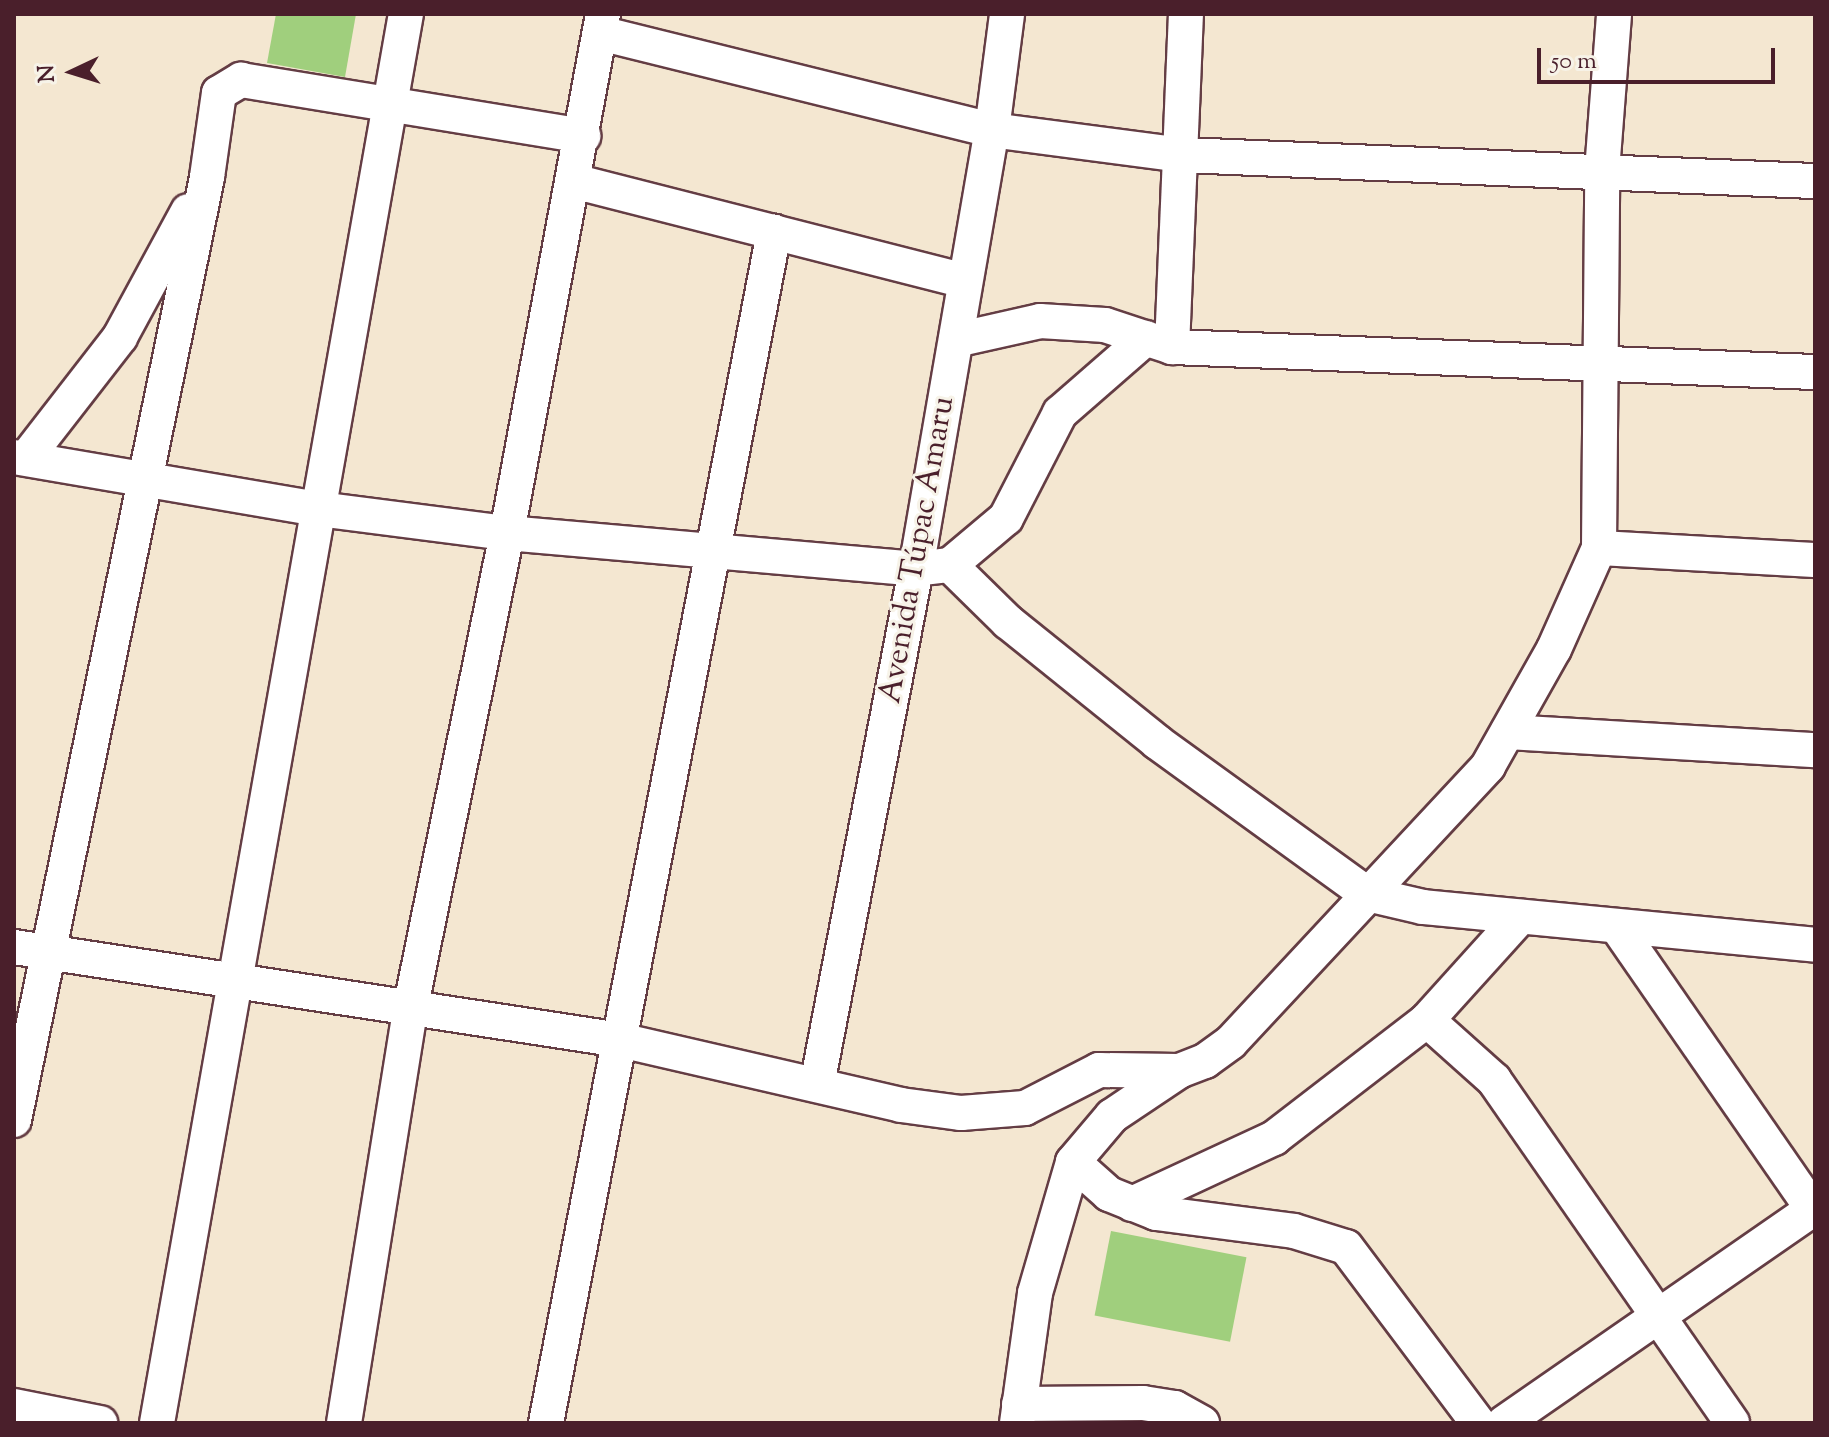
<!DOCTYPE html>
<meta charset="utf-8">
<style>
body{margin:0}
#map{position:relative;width:1829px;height:1437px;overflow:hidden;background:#f4e7d1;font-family:"Sorts Mill Goudy",serif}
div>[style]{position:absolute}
.green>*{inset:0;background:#a0cf7d;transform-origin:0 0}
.roads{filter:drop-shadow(2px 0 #643d44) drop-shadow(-2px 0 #643d44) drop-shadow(0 2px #643d44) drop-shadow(0 -2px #643d44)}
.street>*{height:34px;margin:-17px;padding:0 17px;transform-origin:17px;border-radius:17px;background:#fff}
span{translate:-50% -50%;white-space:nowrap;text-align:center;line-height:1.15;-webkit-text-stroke:6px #f7f3e8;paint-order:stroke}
.street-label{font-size:32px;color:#4a1f2b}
.frame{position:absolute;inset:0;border:16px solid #4a1f2b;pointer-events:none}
.north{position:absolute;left:32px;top:32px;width:80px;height:80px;-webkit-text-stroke:6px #f7f3e8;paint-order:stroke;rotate:266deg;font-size:22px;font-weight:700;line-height:32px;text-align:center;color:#4a1f2b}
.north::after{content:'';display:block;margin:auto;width:28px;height:36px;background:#4a1f2b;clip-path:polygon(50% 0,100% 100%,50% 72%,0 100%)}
.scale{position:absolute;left:1537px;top:48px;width:238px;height:36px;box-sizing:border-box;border:4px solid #4a1f2b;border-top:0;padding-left:10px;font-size:24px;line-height:28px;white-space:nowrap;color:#4a1f2b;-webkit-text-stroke:6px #f7f3e8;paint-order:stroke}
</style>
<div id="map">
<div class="green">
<div style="clip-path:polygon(276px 14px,356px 14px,345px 77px,267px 63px)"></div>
<div style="left:1111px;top:1231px;width:138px;height:86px;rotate:11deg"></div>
</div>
<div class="roads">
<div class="street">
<div style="left:600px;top:33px;width:404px;rotate:13.9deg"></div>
<div style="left:992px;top:130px;width:193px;rotate:7.5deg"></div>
<div style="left:1183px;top:155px;width:633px;rotate:2.36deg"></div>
<div style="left:573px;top:181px;width:404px;rotate:14.3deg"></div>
<div style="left:956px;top:340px;width:86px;rotate:-12.7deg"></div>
<div style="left:1040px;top:321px;width:65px;rotate:3.5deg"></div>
<div style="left:1105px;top:325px;width:71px;rotate:18.2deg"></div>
<div style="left:1172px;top:347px;width:643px;rotate:2.23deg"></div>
<div style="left:1172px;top:347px;width:333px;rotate:-87.6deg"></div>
<div style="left:14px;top:457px;width:309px;rotate:9.7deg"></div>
<div style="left:319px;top:509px;width:190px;rotate:7.3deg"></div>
<div style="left:507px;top:533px;width:411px;rotate:5deg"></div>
<div style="left:916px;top:569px;width:34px;rotate:-7deg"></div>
<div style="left:950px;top:565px;width:73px;rotate:-40deg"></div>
<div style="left:1006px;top:518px;width:118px;rotate:-62.8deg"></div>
<div style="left:1060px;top:413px;width:114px;rotate:-41.1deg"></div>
<div style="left:27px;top:457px;width:152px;rotate:-52.2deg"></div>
<div style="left:120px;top:337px;width:143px;rotate:-61.6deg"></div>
<div style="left:1599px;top:548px;width:216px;rotate:3.2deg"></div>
<div style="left:950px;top:565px;width:81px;rotate:44.5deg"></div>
<div style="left:1008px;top:622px;width:191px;rotate:38.8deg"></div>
<div style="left:1157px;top:742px;width:259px;rotate:35.9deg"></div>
<div style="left:1367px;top:894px;width:57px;rotate:13.1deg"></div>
<div style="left:1423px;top:907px;width:394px;rotate:5.5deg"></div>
<div style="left:1508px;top:732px;width:308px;rotate:3.4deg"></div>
<div style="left:1618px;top:928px;width:346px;rotate:55.3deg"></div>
<div style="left:14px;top:947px;width:613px;rotate:8.72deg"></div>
<div style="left:620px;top:1040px;width:288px;rotate:13deg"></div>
<div style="left:901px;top:1105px;width:61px;rotate:7.6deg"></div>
<div style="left:961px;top:1113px;width:64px;rotate:-4.5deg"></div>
<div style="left:1025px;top:1108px;width:83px;rotate:-27.2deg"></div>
<div style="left:1099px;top:1070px;width:80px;rotate:0.7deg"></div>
<div style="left:1179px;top:1071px;width:28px;rotate:-21deg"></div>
<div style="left:1205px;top:1061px;width:32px;rotate:-36deg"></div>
<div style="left:1231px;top:1042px;width:377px;rotate:-47deg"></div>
<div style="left:1488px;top:766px;width:134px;rotate:-60.6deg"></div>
<div style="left:1554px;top:649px;width:111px;rotate:-66deg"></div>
<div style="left:1599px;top:548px;width:377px;rotate:-89.5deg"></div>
<div style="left:1602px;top:171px;width:157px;rotate:-85.6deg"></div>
<div style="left:1427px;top:1020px;width:90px;rotate:41.8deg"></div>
<div style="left:1494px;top:1080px;width:417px;rotate:55.2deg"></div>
<div style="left:817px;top:1085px;width:525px;rotate:-79.14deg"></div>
<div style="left:916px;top:569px;width:446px;rotate:-80.2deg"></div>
<div style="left:992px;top:130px;width:117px;rotate:-82.6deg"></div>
<div style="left:14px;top:1120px;width:963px;rotate:-78.43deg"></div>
<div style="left:207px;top:177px;width:85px;rotate:-81.9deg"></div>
<div style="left:219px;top:93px;width:26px;rotate:-31deg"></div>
<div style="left:241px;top:80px;width:347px;rotate:9.3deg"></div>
<div style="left:1073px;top:1162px;width:48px;rotate:41.6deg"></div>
<div style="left:1109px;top:1194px;width:51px;rotate:22deg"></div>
<div style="left:1156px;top:1213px;width:139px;rotate:7.4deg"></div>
<div style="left:1294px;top:1231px;width:54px;rotate:17.1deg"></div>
<div style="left:1346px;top:1247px;width:220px;rotate:53.1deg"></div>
<div style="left:1132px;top:1204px;width:157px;rotate:-24.9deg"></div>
<div style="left:1274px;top:1138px;width:193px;rotate:-37.6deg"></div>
<div style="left:1427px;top:1020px;width:139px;rotate:-47.9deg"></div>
<div style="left:1019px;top:1404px;width:124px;rotate:-0.5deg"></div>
<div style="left:1143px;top:1403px;width:32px;rotate:9deg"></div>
<div style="left:1175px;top:1408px;width:31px;rotate:29deg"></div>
<div style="left:14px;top:1406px;width:88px;rotate:11.2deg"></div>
<div style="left:157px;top:1423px;width:1431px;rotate:-79.98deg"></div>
<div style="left:344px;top:1423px;width:418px;rotate:-80.9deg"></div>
<div style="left:410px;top:1010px;width:487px;rotate:-78.5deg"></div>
<div style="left:507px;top:533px;width:528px;rotate:-79.52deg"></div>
<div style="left:546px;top:1423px;width:1213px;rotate:-79.16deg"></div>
<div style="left:1017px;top:1423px;width:131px;rotate:-82.1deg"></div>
<div style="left:1035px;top:1293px;width:136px;rotate:-73.8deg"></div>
<div style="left:1073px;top:1162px;width:60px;rotate:-49.7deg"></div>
<div style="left:1112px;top:1116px;width:81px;rotate:-33.9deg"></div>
<div style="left:1504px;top:1423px;width:378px;rotate:-34.7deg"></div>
</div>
</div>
<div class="street-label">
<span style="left:918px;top:550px;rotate:-80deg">Avenida Túpac Amaru</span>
</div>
<div class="frame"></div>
<div class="north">N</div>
<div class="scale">50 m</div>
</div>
